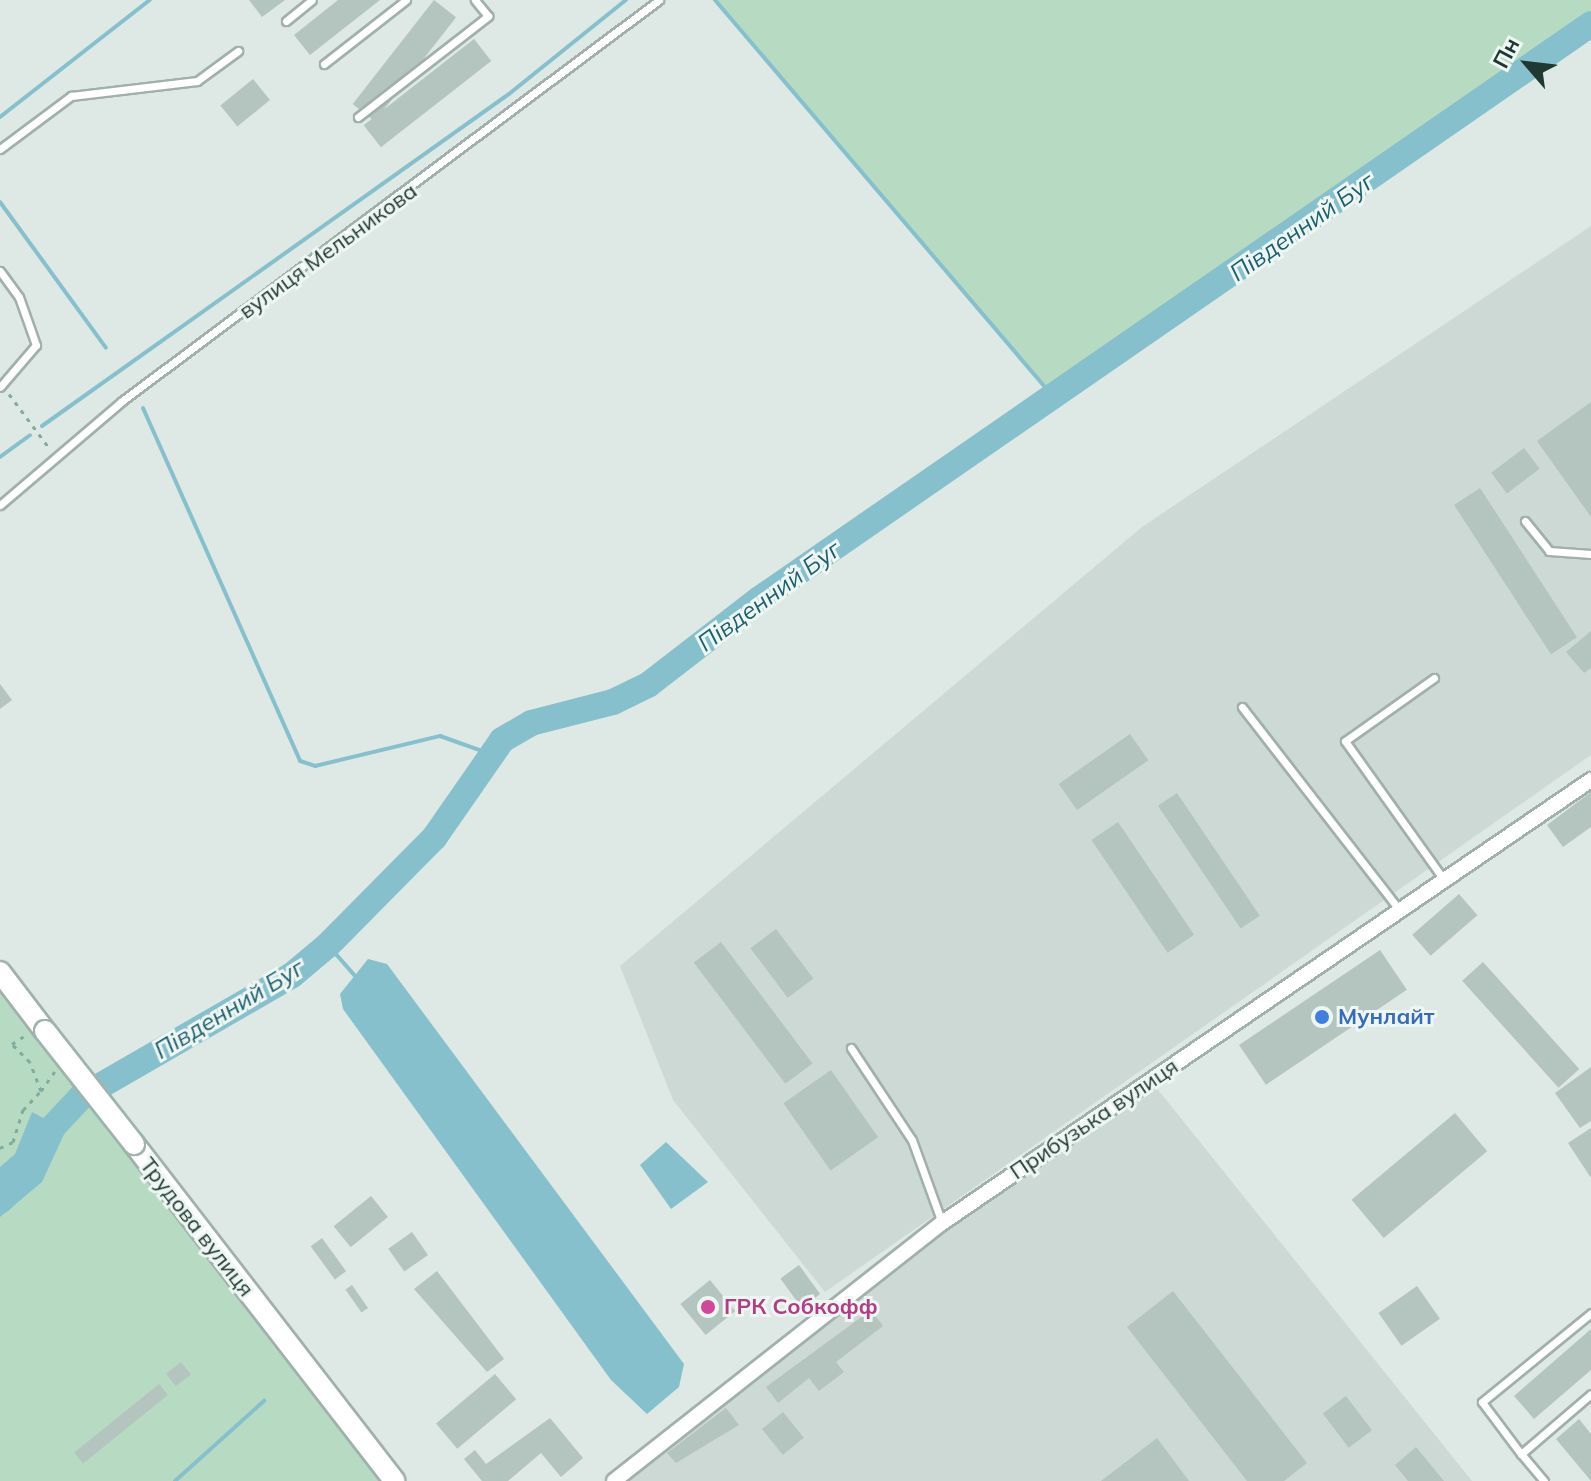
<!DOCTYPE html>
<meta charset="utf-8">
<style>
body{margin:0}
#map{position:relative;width:1591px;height:1481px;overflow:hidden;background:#dee9e5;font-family:Mulish,sans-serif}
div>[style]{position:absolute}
.built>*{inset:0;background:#ccd9d4}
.green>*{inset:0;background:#b7dac2}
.water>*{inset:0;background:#87c0cd}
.stream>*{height:4px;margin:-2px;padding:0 2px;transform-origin:2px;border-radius:2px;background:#87c0cd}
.river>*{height:26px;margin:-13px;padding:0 13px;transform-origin:13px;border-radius:13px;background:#87c0cd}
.building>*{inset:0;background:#b4c4be;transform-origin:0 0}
.path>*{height:3px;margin-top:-1.5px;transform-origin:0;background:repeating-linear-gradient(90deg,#80ac9f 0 4px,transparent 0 10px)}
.roads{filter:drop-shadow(2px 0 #a1b0ac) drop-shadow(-2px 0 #a1b0ac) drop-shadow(0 2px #a1b0ac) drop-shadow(0 -2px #a1b0ac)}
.lane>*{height:7px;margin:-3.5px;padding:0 3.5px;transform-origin:3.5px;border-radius:3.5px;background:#fff}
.street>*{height:14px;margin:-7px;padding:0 7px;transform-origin:7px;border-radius:7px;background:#fff}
.secondary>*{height:20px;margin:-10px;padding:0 10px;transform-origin:10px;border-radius:10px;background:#fff}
.bridges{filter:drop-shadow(2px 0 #9eb4ad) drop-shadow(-2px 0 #9eb4ad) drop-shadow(0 2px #9eb4ad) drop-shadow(0 -2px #9eb4ad)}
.secondary-bridge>*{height:20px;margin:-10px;padding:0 10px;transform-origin:10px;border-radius:10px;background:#fff}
.dots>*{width:22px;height:22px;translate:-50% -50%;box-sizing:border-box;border:4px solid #eef6f2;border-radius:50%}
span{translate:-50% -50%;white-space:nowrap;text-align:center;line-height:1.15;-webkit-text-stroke:6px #eef6f2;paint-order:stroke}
.street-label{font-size:22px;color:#203832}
.shop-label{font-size:22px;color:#366cbe;font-weight:700}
.left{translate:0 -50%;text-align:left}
.hotel-label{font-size:22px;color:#b23c85;font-weight:700}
.water-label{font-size:24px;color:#1d6171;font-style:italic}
.north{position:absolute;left:1487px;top:24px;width:80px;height:80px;-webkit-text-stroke:6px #eef6f2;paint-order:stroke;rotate:298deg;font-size:22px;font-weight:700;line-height:32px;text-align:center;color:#203832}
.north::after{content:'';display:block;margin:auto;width:28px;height:36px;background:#203832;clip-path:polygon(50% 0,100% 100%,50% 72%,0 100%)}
</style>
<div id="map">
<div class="built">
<div style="clip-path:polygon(1591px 226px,1591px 755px,825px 1292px,673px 1100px,620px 966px,1142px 527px)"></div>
<div style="clip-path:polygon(1151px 1081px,1472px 1481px,629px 1481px,623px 1474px,836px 1308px)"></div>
</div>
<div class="green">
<div style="clip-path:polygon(715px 0,1591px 0,1591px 24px,1056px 400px)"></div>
<div style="clip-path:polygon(0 983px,386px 1481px,0 1481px)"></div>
</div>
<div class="water">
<div style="clip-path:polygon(368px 959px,387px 964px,684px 1364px,679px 1387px,647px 1414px,611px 1380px,343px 1009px,340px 994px)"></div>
<div style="clip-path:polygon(32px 1112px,66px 1130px,42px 1182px,0 1217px,0 1167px,15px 1154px)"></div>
<div style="clip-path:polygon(666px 1142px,708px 1182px,671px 1209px,640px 1165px)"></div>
</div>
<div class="stream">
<div style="left:715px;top:0;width:526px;rotate:49.55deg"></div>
<div style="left:0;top:117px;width:190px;rotate:-38deg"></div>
<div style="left:0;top:202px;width:180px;rotate:54deg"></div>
<div style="left:143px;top:408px;width:386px;rotate:66deg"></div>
<div style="left:300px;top:761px;width:16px;rotate:18deg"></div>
<div style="left:315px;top:766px;width:129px;rotate:-13.5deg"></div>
<div style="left:440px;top:736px;width:51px;rotate:19.5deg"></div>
<div style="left:42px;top:426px;width:573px;rotate:-35.41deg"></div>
<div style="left:509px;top:94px;width:150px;rotate:-38.8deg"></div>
<div style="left:0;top:457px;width:37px;rotate:-36deg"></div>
<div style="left:328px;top:945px;width:41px;rotate:48.9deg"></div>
<div style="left:175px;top:1481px;width:120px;rotate:-42deg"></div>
</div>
<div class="river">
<div style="left:0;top:1201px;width:37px;rotate:-44deg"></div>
<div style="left:27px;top:1175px;width:52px;rotate:-62.4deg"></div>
<div style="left:51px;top:1129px;width:44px;rotate:-46.8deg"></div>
<div style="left:81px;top:1097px;width:242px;rotate:-30deg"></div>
<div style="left:291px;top:976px;width:48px;rotate:-40deg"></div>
<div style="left:328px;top:945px;width:151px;rotate:-45.3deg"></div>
<div style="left:434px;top:838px;width:119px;rotate:-55.2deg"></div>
<div style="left:502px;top:740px;width:34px;rotate:-30deg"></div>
<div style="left:531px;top:723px;width:85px;rotate:-14.4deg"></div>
<div style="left:613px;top:702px;width:39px;rotate:-26deg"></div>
<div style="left:648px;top:685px;width:139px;rotate:-37.7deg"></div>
<div style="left:758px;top:600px;width:1013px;rotate:-34.66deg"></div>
</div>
<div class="building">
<div style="clip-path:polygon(249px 0,285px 0,262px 17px)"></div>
<div style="clip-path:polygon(338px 0,380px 0,310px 55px,294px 35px)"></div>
<div style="left:434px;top:0;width:28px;height:132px;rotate:38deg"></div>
<div style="left:474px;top:39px;width:28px;height:140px;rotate:52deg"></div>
<div style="left:253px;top:79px;width:27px;height:42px;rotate:51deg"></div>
<div style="clip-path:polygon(1591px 402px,1591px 517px,1537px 441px)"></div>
<div style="left:1524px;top:448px;width:26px;height:41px;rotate:53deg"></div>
<div style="left:1480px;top:488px;width:178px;height:31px;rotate:57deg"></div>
<div style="clip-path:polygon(1591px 631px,1591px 668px,1584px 673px,1566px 652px)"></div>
<div style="clip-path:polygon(0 684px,12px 700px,0 709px)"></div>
<div style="left:1130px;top:734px;width:32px;height:87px;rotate:55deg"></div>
<div style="clip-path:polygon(1591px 792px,1591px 827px,1563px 847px,1547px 825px)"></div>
<div style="left:1177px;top:793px;width:148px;height:23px;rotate:56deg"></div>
<div style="left:1118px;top:822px;width:136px;height:32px;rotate:56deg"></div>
<div style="left:1459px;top:894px;width:28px;height:62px;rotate:49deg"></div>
<div style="left:776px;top:929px;width:62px;height:32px;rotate:53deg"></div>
<div style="left:721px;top:942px;width:152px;height:34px;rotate:53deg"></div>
<div style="left:1380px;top:950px;width:48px;height:170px;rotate:56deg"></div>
<div style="left:1483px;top:962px;width:144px;height:28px;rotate:48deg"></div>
<div style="clip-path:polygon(1591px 1067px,1591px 1121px,1580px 1128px,1555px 1093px)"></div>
<div style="left:831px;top:1070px;width:82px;height:58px;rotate:55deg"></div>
<div style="left:1455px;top:1113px;width:50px;height:135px;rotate:50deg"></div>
<div style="clip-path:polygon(1591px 1128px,1591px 1178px,1568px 1143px)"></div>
<div style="left:371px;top:1196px;width:27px;height:48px;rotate:51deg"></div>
<div style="left:412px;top:1232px;width:28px;height:29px;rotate:55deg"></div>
<div style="left:322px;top:1238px;width:41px;height:14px;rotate:54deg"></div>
<div style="left:799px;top:1265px;width:36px;height:23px;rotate:54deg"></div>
<div style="clip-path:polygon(437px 1271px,504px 1359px,487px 1372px,414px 1289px)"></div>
<div style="left:710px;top:1280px;width:40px;height:38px;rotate:51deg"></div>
<div style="left:352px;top:1285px;width:28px;height:8px;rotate:55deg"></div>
<div style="left:1417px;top:1286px;width:40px;height:47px;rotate:55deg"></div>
<div style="clip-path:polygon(1173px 1291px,1307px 1463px,1284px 1481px,1247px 1481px,1127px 1327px)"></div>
<div style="clip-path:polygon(871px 1310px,883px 1326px,836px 1362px,844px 1372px,819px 1391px,809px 1378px,778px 1403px,766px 1387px)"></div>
<div style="clip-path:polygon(1591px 1329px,1591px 1370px,1534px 1419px,1514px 1396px)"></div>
<div style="left:181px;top:1362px;width:16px;height:19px;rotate:52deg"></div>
<div style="left:495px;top:1374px;width:33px;height:77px;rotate:50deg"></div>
<div style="left:159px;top:1384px;width:14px;height:109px;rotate:51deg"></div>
<div style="left:1346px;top:1396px;width:43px;height:29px;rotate:53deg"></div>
<div style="clip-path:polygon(726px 1408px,739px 1425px,676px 1463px,667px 1453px)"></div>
<div style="left:783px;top:1412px;width:33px;height:27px;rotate:51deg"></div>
<div style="clip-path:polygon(550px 1418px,583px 1458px,561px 1477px,541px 1453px,508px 1481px,482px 1481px,464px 1459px,475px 1450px,486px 1464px)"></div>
<div style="clip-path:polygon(1579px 1419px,1591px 1434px,1591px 1481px,1556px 1439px)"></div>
<div style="clip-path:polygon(1157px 1438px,1189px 1481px,1101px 1481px)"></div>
<div style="clip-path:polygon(1416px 1447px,1444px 1481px,1408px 1481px,1395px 1465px)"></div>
</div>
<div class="path">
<div style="left:9px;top:394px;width:69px;rotate:53.3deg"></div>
<div style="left:41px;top:1091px;width:24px;rotate:-55deg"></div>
<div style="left:0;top:1148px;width:14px;rotate:-25deg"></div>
<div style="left:13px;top:1142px;width:34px;rotate:-73deg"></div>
<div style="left:23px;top:1110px;width:26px;rotate:-47deg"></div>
<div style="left:41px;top:1091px;width:31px;rotate:-111deg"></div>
<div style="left:30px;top:1062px;width:25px;rotate:-135deg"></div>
<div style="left:12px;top:1044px;width:17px;rotate:-33deg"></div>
</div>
<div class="roads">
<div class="lane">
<div style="left:286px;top:21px;width:33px;rotate:-39deg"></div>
<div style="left:324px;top:64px;width:104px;rotate:-38deg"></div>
<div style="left:358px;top:117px;width:165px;rotate:-37.8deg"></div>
<div style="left:488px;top:16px;width:21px;rotate:-129deg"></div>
<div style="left:0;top:149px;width:89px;rotate:-36.7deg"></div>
<div style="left:71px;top:96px;width:127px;rotate:-6.8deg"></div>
<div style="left:197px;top:81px;width:51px;rotate:-36.2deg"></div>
<div style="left:0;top:271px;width:32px;rotate:54deg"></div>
<div style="left:19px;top:297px;width:51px;rotate:70.5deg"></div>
<div style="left:36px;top:345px;width:55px;rotate:130.6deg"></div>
<div style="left:0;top:505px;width:160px;rotate:-40.4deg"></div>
<div style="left:122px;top:401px;width:670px;rotate:-36.75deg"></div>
<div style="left:1525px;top:521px;width:38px;rotate:51deg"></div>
<div style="left:1549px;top:551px;width:42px;rotate:4.1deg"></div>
<div style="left:1434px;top:678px;width:109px;rotate:144.7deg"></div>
<div style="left:1345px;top:741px;width:171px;rotate:54.5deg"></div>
<div style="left:1242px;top:707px;width:253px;rotate:52.2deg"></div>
<div style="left:851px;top:1048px;width:110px;rotate:56.5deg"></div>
<div style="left:912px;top:1140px;width:88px;rotate:70.1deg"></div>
<div style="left:1521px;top:1454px;width:65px;rotate:-126.9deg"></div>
<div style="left:1482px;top:1402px;width:141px;rotate:-39.2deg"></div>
<div style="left:1544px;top:1481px;width:35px;rotate:-130deg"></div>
<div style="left:1521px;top:1454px;width:92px;rotate:-40.6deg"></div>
</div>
<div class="street">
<div style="left:614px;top:1481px;width:417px;rotate:-38.2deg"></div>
<div style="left:942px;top:1223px;width:786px;rotate:-34.32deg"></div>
</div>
<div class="secondary">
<div style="left:0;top:972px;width:74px;rotate:52.7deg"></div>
<div style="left:134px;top:1144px;width:426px;rotate:52.3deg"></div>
</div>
</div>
<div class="bridges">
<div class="secondary-bridge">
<div style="left:45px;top:1031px;width:144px;rotate:51.8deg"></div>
</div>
</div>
<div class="dots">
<div style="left:1322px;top:1017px;background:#3f7fe0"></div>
<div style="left:708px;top:1307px;background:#d1479c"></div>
</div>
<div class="street-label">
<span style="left:328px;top:251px;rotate:-36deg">вулиця Мельникова</span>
<span style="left:1094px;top:1119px;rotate:-34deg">Прибузька вулиця</span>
<span style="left:197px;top:1227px;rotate:52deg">Трудова вулиця</span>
</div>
<div class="shop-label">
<span class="left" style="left:1338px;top:1017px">Мунлайт</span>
</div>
<div class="hotel-label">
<span class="left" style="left:724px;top:1307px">ГРК Собкофф</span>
</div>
<div class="water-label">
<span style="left:1302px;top:227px;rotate:-35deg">Південний Буг</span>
<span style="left:769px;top:596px;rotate:-36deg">Південний Буг</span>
<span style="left:229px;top:1009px;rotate:-31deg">Південний Буг</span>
</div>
<div class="north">Пн</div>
</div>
